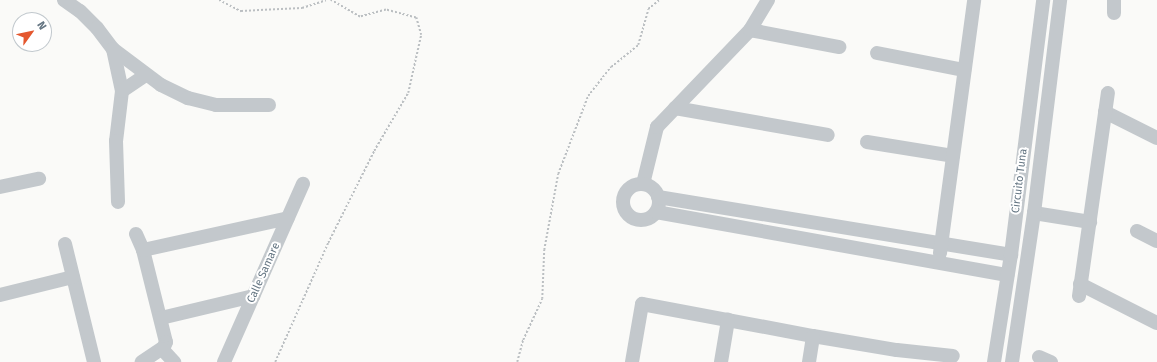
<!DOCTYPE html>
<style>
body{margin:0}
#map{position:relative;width:1157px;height:362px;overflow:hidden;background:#fafaf8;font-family:"Fira Sans",sans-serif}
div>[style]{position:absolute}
.path>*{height:1.5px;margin-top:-0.75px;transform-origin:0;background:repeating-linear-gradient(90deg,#bbbfc2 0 2px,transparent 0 4px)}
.minor>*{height:14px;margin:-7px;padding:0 7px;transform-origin:7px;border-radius:7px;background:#c3c8cc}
.minor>.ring{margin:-7px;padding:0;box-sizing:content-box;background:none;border:14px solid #c3c8cc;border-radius:50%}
span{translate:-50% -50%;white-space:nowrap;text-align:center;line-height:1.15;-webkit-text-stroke:4px #fff;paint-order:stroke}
.street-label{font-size:11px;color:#657683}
.north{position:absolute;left:12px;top:12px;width:40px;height:40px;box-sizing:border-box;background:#fff;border:1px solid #c1c8cd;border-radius:50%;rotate:57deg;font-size:11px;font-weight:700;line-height:16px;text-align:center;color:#657683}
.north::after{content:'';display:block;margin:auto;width:14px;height:18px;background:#e4572e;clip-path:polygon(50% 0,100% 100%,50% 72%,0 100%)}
</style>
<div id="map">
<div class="path">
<div style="left:219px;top:0;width:25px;rotate:27deg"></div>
<div style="left:241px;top:11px;width:61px;rotate:-2.8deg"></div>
<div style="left:302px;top:8px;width:25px;rotate:-18deg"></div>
<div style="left:275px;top:362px;width:130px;rotate:-66deg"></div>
<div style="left:328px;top:243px;width:103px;rotate:-63.4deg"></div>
<div style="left:374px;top:151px;width:67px;rotate:-59.6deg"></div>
<div style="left:408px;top:93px;width:59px;rotate:-77.4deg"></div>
<div style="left:421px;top:35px;width:18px;rotate:-106deg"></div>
<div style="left:416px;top:18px;width:31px;rotate:-165deg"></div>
<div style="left:386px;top:10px;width:27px;rotate:165deg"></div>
<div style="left:360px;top:17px;width:34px;rotate:-150deg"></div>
<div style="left:517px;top:362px;width:23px;rotate:-75deg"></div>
<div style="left:523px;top:340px;width:45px;rotate:-65.1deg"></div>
<div style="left:542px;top:299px;width:49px;rotate:-87.7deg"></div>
<div style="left:544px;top:250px;width:77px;rotate:-79.6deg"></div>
<div style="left:558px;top:174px;width:84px;rotate:-69deg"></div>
<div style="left:588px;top:96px;width:37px;rotate:-52deg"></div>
<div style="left:611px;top:67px;width:35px;rotate:-39deg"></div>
<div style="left:638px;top:45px;width:37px;rotate:-74deg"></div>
<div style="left:648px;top:9px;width:14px;rotate:-39deg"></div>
</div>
<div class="minor">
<div style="left:64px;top:0;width:19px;rotate:35deg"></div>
<div style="left:80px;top:11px;width:24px;rotate:45deg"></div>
<div style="left:97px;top:28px;width:26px;rotate:53deg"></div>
<div style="left:113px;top:49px;width:60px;rotate:36.9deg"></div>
<div style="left:161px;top:85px;width:30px;rotate:26deg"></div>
<div style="left:188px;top:98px;width:29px;rotate:14deg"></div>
<div style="left:216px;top:105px;width:53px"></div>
<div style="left:1114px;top:0;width:13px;rotate:90deg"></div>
<div style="left:750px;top:30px;width:91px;rotate:10.8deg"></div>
<div style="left:113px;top:49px;width:43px;rotate:77.9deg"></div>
<div style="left:122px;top:91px;width:50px;rotate:96.8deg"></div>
<div style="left:116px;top:141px;width:61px;rotate:88.1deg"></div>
<div style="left:877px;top:53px;width:89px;rotate:11.1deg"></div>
<div style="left:122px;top:91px;width:29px;rotate:-34deg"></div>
<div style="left:675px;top:108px;width:155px;rotate:10deg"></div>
<div style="left:1105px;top:112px;width:58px;rotate:26.6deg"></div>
<div style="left:867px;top:142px;width:87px;rotate:9.2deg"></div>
<div style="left:643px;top:184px;width:59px;rotate:-76.2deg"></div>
<div style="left:657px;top:127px;width:134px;rotate:-46.2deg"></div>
<div style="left:750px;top:30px;width:35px;rotate:-59deg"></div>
<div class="ring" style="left:623px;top:184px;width:22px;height:22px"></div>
<div style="left:0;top:187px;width:40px;rotate:-12deg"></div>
<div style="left:658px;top:197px;width:358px;rotate:9.3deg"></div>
<div style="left:656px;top:212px;width:357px;rotate:10.2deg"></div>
<div style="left:1034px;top:213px;width:57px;rotate:9.1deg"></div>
<div style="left:1137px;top:231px;width:22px;rotate:27deg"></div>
<div style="left:136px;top:234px;width:17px;rotate:66deg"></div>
<div style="left:143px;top:250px;width:95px;rotate:76deg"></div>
<div style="left:166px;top:342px;width:5px;rotate:112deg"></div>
<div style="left:164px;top:347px;width:27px;rotate:146deg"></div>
<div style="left:65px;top:244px;width:122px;rotate:76.2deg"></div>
<div style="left:143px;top:250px;width:148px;rotate:-12.4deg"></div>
<div style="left:940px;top:253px;width:255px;rotate:-82.3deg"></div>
<div style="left:1080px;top:284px;width:86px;rotate:26.9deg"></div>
<div style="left:0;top:295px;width:75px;rotate:-13.9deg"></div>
<div style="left:1079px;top:296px;width:205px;rotate:-81.9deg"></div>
<div style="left:161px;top:318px;width:95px;rotate:-13.4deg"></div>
<div style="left:162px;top:349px;width:18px;rotate:47deg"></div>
<div style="left:1039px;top:357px;width:13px;rotate:23deg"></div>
<div style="left:224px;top:362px;width:195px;rotate:-66.1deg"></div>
<div style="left:632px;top:362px;width:59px;rotate:-80.2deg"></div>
<div style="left:642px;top:304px;width:174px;rotate:10.6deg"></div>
<div style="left:813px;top:336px;width:85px;rotate:9.5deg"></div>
<div style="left:897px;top:350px;width:56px;rotate:6.1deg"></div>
<div style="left:721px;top:362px;width:43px;rotate:-80.5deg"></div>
<div style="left:809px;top:362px;width:26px;rotate:-81deg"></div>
<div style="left:994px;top:362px;width:108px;rotate:-81deg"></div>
<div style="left:1011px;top:255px;width:257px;rotate:-82.8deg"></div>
<div style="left:1012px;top:362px;width:151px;rotate:-81.6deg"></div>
<div style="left:1034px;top:213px;width:215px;rotate:-83deg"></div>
</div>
<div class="street-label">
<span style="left:1020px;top:181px;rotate:-83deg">Circuito Tuna</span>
<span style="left:264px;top:273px;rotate:-66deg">Calle Samare</span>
</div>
<div class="north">N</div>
</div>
